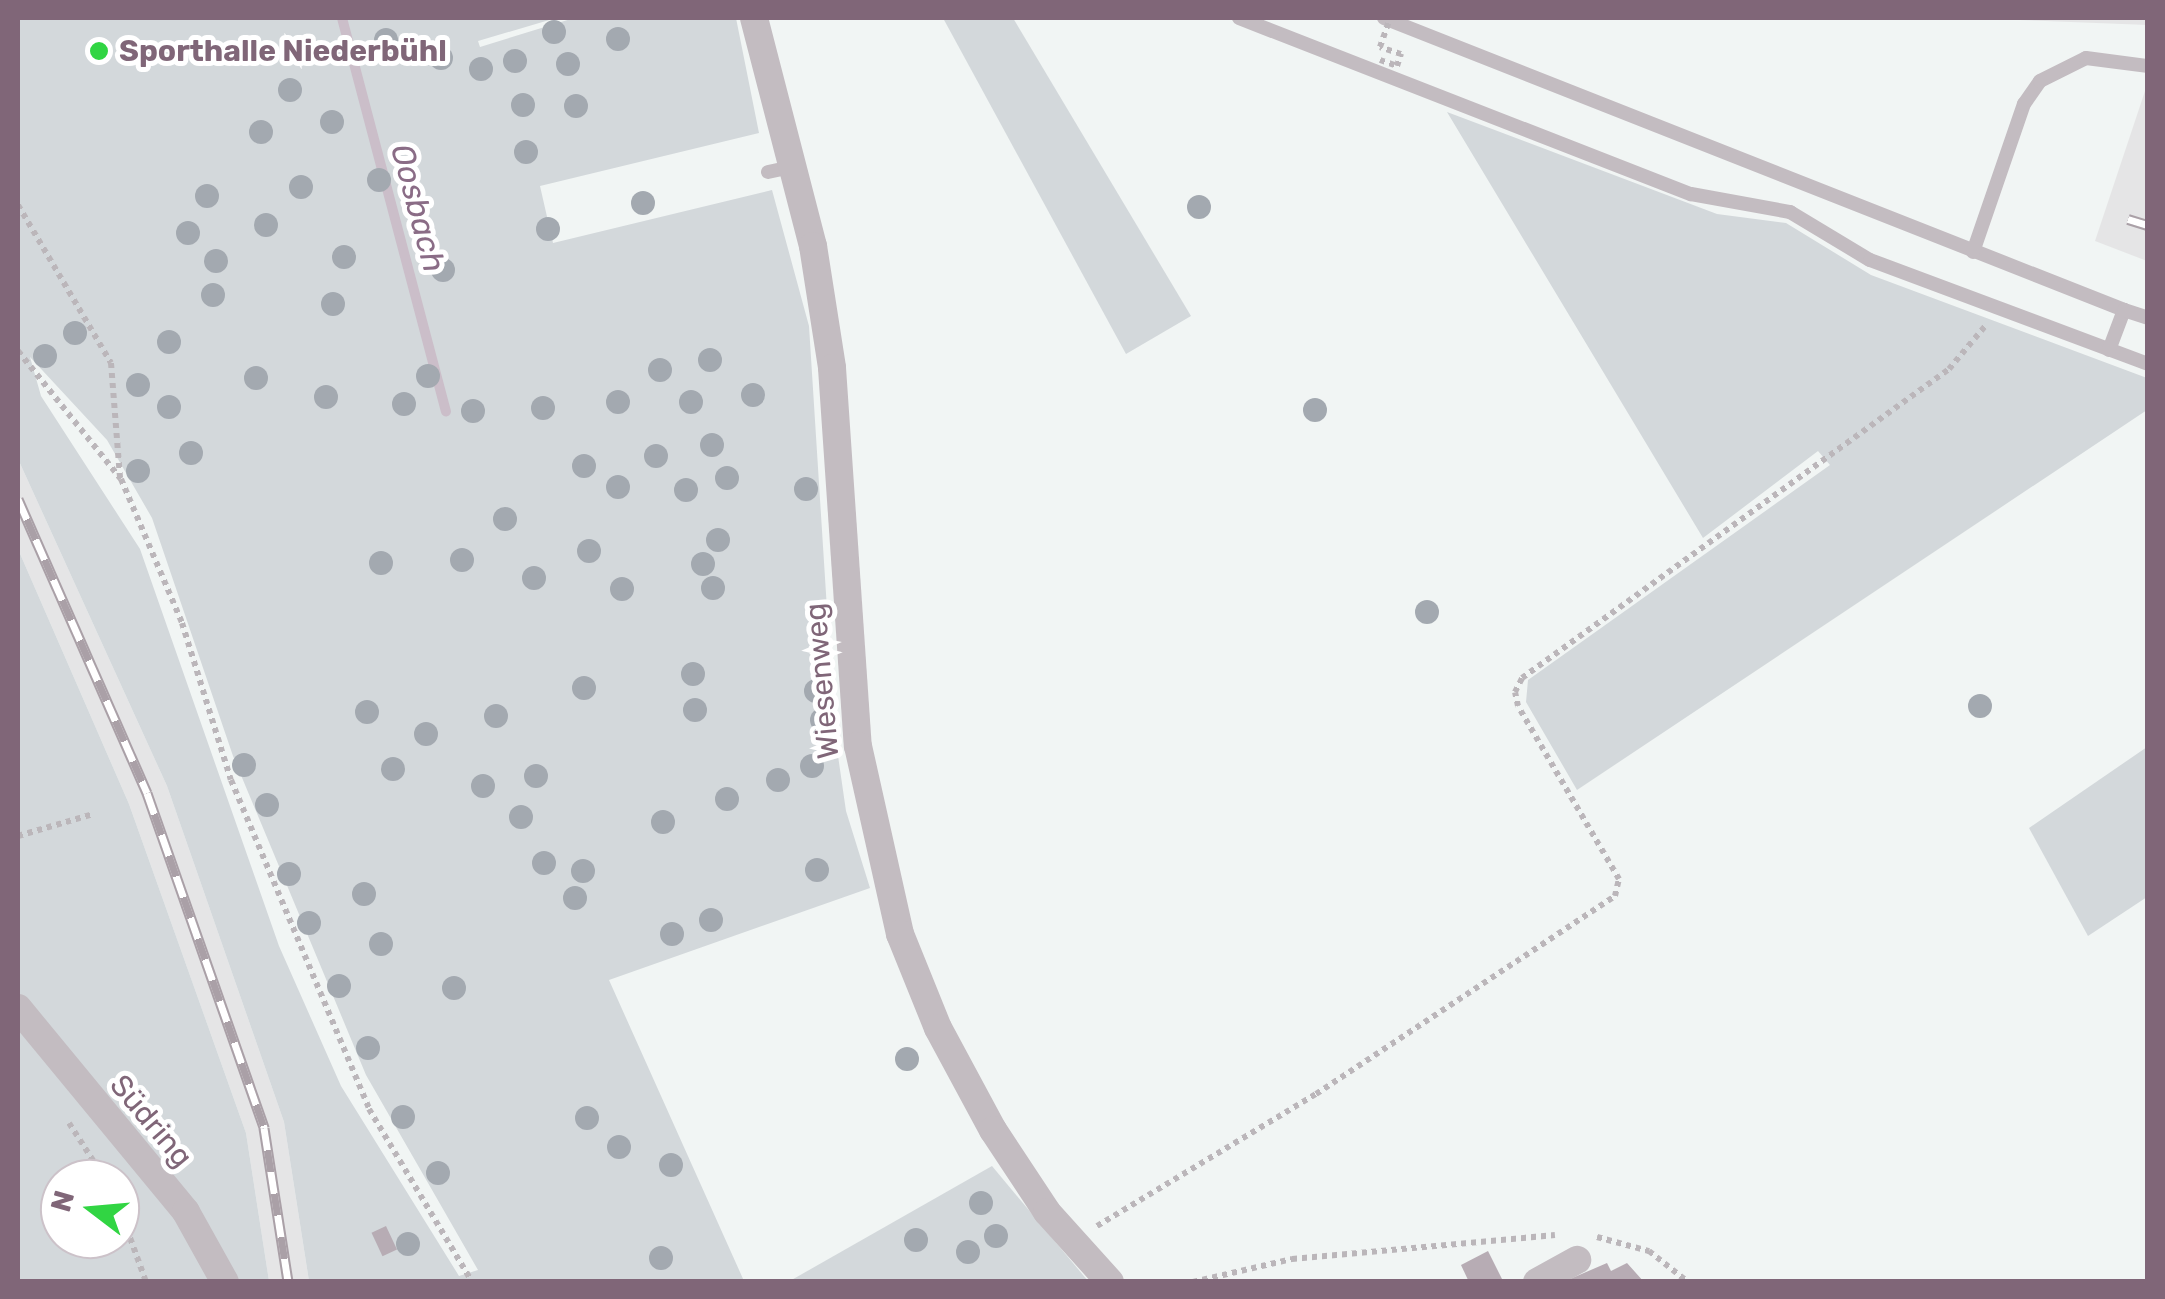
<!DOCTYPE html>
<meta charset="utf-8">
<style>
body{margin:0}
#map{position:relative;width:2165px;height:1299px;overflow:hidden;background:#f1f5f4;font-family:Rubik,sans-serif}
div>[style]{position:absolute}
.built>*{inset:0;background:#e5e5e6}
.green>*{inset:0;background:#d3d8db}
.stream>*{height:10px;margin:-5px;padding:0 5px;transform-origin:5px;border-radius:5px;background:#cbbec9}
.building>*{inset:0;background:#b7acb4;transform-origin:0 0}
.path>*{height:6px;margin-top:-3px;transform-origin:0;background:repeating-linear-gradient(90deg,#bbb6ba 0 5px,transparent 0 10px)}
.lane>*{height:14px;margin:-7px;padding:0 7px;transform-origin:7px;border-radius:7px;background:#c3bcc1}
.street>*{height:28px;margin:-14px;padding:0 14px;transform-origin:14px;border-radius:14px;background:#c3bcc1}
.rail>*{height:11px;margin-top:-5.5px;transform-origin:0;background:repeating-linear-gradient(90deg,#fff 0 22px,#aaa0a7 0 44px);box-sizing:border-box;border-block:2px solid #aaa0a7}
.path-bridge>*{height:6px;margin-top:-3px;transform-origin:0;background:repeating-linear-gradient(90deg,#bbb6ba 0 5px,transparent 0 10px)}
.trees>*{width:24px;height:24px;margin:-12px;border-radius:50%;background:#a3a9b0}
.dots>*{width:28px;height:28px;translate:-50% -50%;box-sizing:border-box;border:5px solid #fff;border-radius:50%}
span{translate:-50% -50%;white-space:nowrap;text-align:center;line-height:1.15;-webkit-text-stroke:10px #fff;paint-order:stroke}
.poi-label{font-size:30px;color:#806678;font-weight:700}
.left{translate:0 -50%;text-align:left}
.street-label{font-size:30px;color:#806678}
.water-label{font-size:32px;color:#8a6c86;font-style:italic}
.frame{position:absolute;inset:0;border:20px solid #806678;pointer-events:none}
.north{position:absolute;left:40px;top:1159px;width:100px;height:100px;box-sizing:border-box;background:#fff;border:2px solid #ccc2c9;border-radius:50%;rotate:286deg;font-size:28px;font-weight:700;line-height:40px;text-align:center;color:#806678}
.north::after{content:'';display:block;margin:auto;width:35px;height:45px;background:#31d543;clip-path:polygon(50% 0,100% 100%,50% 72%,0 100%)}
</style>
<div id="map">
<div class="built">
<div style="clip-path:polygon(1944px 18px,2147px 18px,2148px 25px,1993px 19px)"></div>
<div style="clip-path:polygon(2147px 85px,2147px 261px,2095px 241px)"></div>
<div style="clip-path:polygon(18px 459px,167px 786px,284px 1122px,309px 1281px,269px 1281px,246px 1133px,129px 804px,18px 549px)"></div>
</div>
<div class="green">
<div style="clip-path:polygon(evenodd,18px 18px,556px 18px,478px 41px,480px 47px,574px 18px,736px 18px,759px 133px,540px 186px,553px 243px,772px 190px,809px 326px,835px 735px,846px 811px,870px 888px,609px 980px,744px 1281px,309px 1281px,284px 1122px,167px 786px,18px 459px,18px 18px,30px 357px,107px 440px,152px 518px,233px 756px,366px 1075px,478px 1270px,459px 1276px,341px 1086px,279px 946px,140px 549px,41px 396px,30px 357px)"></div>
<div style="clip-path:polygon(943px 18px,1013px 18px,1191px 316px,1126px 354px)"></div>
<div style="clip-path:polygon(1447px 112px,1717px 214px,1786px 223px,1871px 275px,2147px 378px,2147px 410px,1577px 790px,1526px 702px,1528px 680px,1830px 465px,1818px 451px,1703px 538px)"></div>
<div style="clip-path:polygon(evenodd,18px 549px,129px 804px,246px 1133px,269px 1281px,18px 1281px,18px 549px,60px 1179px,120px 1179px,120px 1239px,60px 1239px,60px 1179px)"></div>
<div style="clip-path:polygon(2147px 747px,2147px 897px,2088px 936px,2029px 828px)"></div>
<div style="clip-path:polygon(992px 1166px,1088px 1281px,788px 1282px)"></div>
</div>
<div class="stream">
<div style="left:342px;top:18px;width:407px;rotate:75.2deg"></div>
</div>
<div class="building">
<div style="left:386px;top:1226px;width:26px;height:16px;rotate:65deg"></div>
<div style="clip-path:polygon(1488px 1251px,1502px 1279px,1469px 1282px,1461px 1265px)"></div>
<div style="clip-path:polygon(1607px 1263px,1611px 1271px,1627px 1263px,1644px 1282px,1563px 1282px)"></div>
</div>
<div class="path">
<div style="left:18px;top:205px;width:183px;rotate:59.5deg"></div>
<div style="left:111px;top:363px;width:115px;rotate:85.5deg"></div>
<div style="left:18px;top:351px;width:164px;rotate:51.2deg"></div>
<div style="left:121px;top:479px;width:156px;rotate:67deg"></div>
<div style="left:182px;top:623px;width:164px;rotate:72.7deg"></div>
<div style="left:231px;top:780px;width:357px;rotate:67.2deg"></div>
<div style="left:369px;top:1109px;width:201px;rotate:59.2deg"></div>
<div style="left:18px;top:836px;width:78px;rotate:-16.3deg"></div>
<div style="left:69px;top:1123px;width:67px;rotate:57.3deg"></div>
<div style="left:120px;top:1210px;width:77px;rotate:70.1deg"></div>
<div style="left:1097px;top:1226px;width:256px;rotate:-31.1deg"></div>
<div style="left:1316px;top:1094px;width:359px;rotate:-33.5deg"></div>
<div style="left:1615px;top:896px;width:17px;rotate:-77deg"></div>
<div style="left:1619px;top:879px;width:200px;rotate:-120.3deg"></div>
<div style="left:1518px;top:706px;width:14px;rotate:-102deg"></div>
<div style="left:1515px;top:692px;width:16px;rotate:-63deg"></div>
<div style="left:1522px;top:678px;width:527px;rotate:-35.89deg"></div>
<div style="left:1949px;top:369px;width:57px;rotate:-49.9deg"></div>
<div style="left:1597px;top:1237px;width:54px;rotate:15.1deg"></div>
<div style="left:1649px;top:1251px;width:50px;rotate:38.5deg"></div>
<div style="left:1193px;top:1282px;width:102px;rotate:-13.1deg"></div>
<div style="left:1292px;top:1259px;width:264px;rotate:-5.2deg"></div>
</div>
<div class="lane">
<div style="left:1239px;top:18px;width:485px;rotate:21.3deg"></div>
<div style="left:1691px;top:194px;width:101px;rotate:10.3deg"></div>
<div style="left:1790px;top:212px;width:93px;rotate:31deg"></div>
<div style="left:1870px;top:260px;width:297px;rotate:20.5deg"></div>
<div style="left:1384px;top:18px;width:796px;rotate:21.53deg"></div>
<div style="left:768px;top:172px;width:24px;rotate:-12deg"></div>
<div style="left:1973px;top:252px;width:157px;rotate:-71deg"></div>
<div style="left:2024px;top:104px;width:28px;rotate:-55deg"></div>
<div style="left:2040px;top:81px;width:51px;rotate:-26.6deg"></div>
<div style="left:2086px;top:58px;width:63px;rotate:7.4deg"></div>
<div style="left:2109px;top:350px;width:43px;rotate:-69.4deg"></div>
<div style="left:2124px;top:310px;width:25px;rotate:18deg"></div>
</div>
<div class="street">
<div style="left:754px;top:18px;width:236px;rotate:75.5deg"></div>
<div style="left:813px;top:246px;width:123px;rotate:81.1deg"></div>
<div style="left:832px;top:368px;width:379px;rotate:86.1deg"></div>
<div style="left:858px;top:746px;width:193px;rotate:77.4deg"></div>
<div style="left:900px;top:934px;width:101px;rotate:68deg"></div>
<div style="left:938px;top:1028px;width:116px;rotate:61.7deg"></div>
<div style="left:993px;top:1130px;width:98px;rotate:56.6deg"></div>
<div style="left:1047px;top:1212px;width:94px;rotate:48deg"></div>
<div style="left:18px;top:1008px;width:264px;rotate:50.5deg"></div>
<div style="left:186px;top:1212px;width:80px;rotate:60.9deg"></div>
<div style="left:1537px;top:1282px;width:46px;rotate:-28.8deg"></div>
</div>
<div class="rail">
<div style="left:2128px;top:219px;width:21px;rotate:17deg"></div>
<div style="left:18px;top:499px;width:321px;rotate:66.3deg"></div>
<div style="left:147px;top:793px;width:355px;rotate:70.7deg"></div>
<div style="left:264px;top:1128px;width:156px;rotate:81.1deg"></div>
</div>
<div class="path-bridge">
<div style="left:1380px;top:60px;width:18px;rotate:19deg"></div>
<div style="left:1397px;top:66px;width:13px;rotate:-72deg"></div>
<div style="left:1401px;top:54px;width:22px;rotate:-162deg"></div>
<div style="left:1380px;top:47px;width:31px;rotate:-71deg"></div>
</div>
<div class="trees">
<div style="left:554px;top:32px"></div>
<div style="left:618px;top:39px"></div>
<div style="left:386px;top:40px"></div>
<div style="left:441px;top:58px"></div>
<div style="left:515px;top:61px"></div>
<div style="left:568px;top:64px"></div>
<div style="left:481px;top:69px"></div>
<div style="left:290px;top:90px"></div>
<div style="left:523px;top:105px"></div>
<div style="left:576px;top:106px"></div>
<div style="left:332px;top:122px"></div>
<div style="left:261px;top:132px"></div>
<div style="left:526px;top:152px"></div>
<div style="left:379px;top:180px"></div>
<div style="left:301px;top:187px"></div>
<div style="left:207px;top:196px"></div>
<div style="left:643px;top:203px"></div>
<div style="left:1199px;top:207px"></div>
<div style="left:266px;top:225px"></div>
<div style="left:548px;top:229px"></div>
<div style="left:188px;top:233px"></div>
<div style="left:344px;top:257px"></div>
<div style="left:216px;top:261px"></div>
<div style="left:443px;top:270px"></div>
<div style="left:213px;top:295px"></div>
<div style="left:333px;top:304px"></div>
<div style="left:75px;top:333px"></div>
<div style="left:169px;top:342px"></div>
<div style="left:45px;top:356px"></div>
<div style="left:710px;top:360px"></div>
<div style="left:660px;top:370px"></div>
<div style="left:428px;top:376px"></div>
<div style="left:256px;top:378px"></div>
<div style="left:138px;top:385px"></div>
<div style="left:753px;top:395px"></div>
<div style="left:326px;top:397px"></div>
<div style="left:618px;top:402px"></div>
<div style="left:691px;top:402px"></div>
<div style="left:404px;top:404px"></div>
<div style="left:169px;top:407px"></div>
<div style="left:543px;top:408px"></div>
<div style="left:1315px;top:410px"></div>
<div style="left:473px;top:411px"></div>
<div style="left:712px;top:445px"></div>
<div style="left:191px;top:453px"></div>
<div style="left:656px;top:456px"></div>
<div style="left:584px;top:466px"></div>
<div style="left:138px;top:471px"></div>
<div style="left:727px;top:478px"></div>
<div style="left:618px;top:487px"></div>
<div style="left:806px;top:489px"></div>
<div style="left:686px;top:490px"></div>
<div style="left:505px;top:519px"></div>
<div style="left:718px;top:540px"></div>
<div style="left:589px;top:551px"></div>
<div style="left:462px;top:560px"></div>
<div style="left:381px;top:563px"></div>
<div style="left:703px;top:564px"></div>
<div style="left:534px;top:578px"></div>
<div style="left:713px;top:588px"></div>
<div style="left:622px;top:589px"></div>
<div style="left:1427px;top:612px"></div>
<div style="left:693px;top:674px"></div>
<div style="left:584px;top:688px"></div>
<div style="left:816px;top:691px"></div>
<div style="left:1980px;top:706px"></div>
<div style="left:695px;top:710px"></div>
<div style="left:367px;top:712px"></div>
<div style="left:496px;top:716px"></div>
<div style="left:822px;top:720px"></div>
<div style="left:426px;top:734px"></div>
<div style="left:244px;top:765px"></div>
<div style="left:812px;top:766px"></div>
<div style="left:393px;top:769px"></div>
<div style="left:536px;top:776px"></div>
<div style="left:778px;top:780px"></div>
<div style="left:483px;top:786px"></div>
<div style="left:727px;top:799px"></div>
<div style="left:267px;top:805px"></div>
<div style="left:521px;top:817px"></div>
<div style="left:663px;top:822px"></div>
<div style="left:544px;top:863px"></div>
<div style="left:817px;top:870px"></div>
<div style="left:583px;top:871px"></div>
<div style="left:289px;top:874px"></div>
<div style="left:364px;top:894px"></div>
<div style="left:575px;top:898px"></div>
<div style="left:711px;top:920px"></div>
<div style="left:309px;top:923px"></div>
<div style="left:672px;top:934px"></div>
<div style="left:381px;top:944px"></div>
<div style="left:339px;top:986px"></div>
<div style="left:454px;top:988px"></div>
<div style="left:368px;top:1048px"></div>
<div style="left:907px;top:1059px"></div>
<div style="left:403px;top:1117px"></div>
<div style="left:587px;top:1118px"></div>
<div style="left:619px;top:1147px"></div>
<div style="left:671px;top:1165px"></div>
<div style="left:438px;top:1173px"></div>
<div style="left:981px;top:1203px"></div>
<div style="left:996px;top:1236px"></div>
<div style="left:916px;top:1240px"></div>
<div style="left:408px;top:1244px"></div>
<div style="left:968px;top:1252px"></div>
<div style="left:661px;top:1258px"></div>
</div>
<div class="dots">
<div style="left:99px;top:51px;background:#31d543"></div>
</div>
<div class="poi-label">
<span class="left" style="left:119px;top:51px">Sporthalle Niederbühl</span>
</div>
<div class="street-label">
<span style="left:822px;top:681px;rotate:-95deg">Wiesenweg</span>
<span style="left:151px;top:1121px;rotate:50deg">Südring</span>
</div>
<div class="water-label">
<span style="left:418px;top:208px;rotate:75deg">Oosbach</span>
</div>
<div class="frame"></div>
<div class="north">N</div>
</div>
